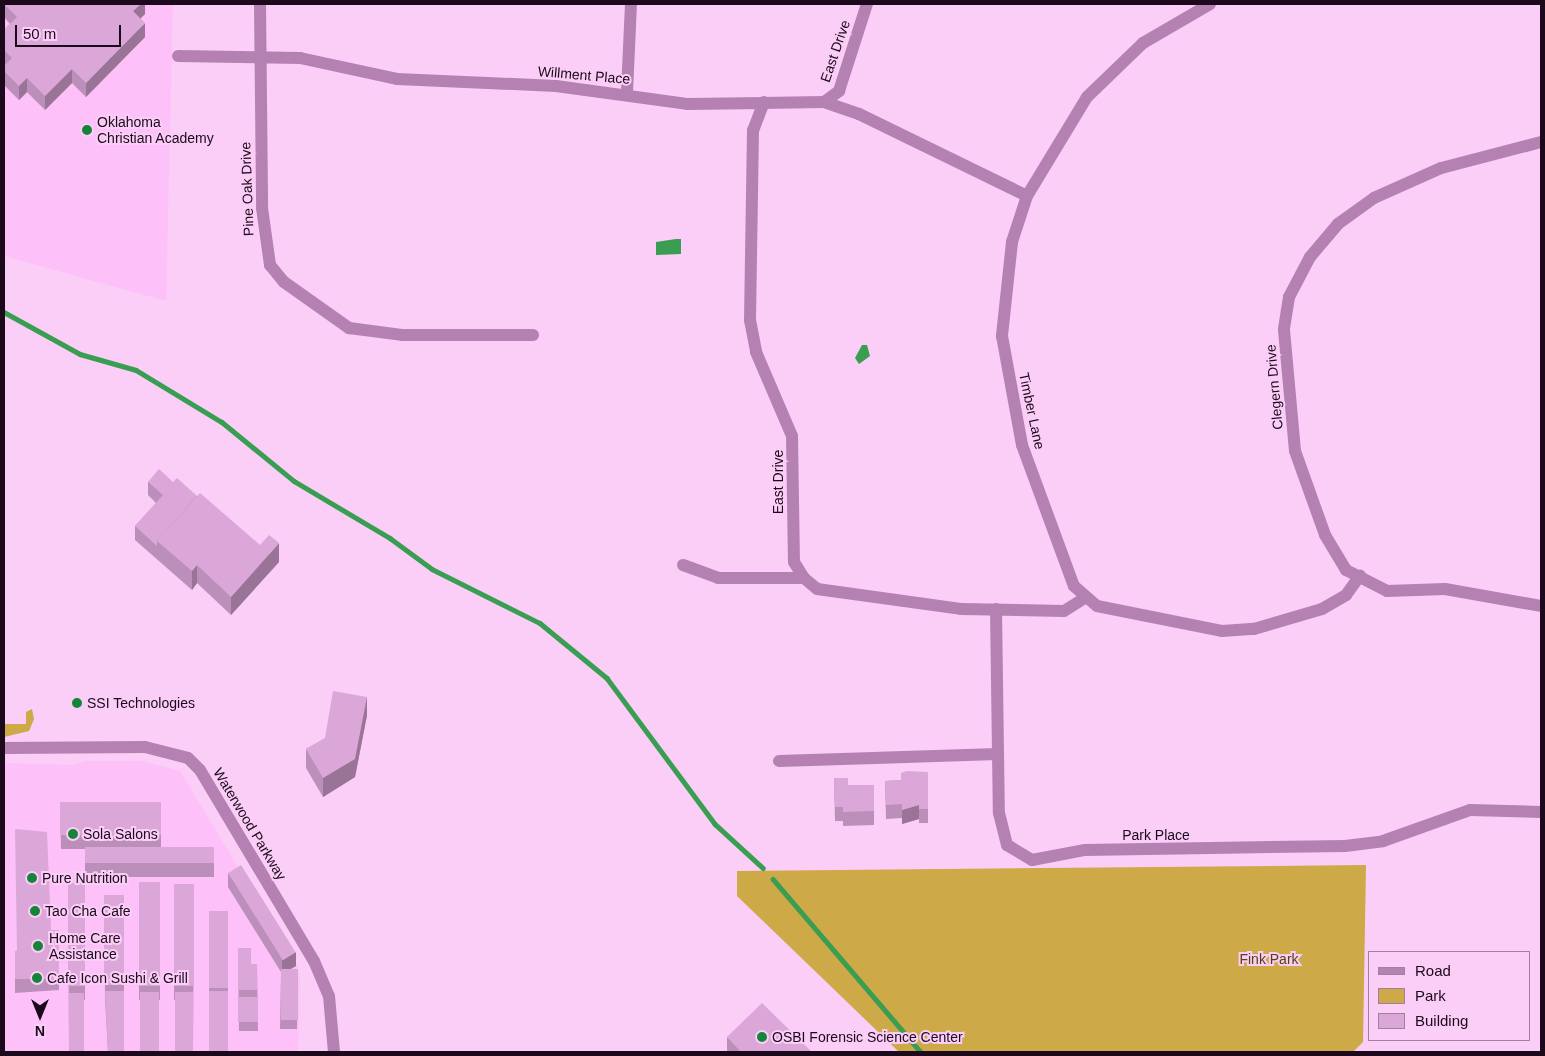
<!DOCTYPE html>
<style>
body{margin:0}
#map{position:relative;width:1545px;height:1056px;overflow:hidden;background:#facef7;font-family:Arial,sans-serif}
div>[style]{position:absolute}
.built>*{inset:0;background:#fdc0f9}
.green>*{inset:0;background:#cda947}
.water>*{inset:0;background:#399d52}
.stream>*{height:4.5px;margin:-2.25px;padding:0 2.25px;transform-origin:2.25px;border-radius:2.25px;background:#399d52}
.minor>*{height:12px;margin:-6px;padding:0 6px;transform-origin:6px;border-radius:6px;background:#b581b2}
.wall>*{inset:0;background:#bc8fba;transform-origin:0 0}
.shaded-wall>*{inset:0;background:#997497}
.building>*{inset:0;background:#dba6d8;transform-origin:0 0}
.dots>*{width:14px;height:14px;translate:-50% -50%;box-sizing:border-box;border:2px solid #facef7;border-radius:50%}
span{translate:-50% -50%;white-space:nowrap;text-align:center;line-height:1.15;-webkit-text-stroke:4px #facef7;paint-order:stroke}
.street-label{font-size:14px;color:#1c091b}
.poi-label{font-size:14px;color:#1c091b}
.left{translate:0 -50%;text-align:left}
.park-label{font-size:14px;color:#544210}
.frame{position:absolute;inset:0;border:5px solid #1c091b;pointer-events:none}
.legend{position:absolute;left:1368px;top:951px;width:162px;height:90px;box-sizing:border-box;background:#facef7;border:1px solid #a17f9f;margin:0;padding:6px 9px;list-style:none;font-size:15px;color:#1c091b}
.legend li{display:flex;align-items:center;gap:10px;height:25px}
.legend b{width:25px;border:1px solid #a17f9f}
.north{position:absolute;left:15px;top:991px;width:50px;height:50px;-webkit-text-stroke:4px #facef7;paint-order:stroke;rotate:180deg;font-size:14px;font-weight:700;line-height:20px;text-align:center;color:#1c091b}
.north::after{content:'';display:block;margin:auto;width:18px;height:22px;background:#1c091b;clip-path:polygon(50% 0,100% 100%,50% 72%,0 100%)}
.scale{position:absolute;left:15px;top:25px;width:106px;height:22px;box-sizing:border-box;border:2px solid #1c091b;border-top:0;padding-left:6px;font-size:15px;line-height:18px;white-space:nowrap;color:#1c091b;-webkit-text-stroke:4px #facef7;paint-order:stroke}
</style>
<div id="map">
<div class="built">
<div style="clip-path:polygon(4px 4px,173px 4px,166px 301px,4px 256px)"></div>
<div style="clip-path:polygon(85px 761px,143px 761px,180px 771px,296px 963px,300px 976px,298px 1052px,4px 1052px,4px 763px,75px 765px)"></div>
</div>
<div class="green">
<div style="clip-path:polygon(32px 709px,34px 719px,29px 731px,4px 737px,4px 724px,26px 724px,26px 712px)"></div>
<div style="clip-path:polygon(1366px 865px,1363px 1042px,1353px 1052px,899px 1052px,737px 896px,737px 871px)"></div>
</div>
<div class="water">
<div style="clip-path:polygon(676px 239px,681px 239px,681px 254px,656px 255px,656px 242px)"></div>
<div style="clip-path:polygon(862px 345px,867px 345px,870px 356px,859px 364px,855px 358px)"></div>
</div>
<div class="stream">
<div style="left:4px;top:312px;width:87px;rotate:28.9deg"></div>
<div style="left:80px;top:354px;width:58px;rotate:15.9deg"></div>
<div style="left:136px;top:370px;width:100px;rotate:31.2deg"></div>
<div style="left:222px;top:422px;width:93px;rotate:39.3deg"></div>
<div style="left:294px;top:481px;width:112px;rotate:30.7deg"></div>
<div style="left:390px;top:538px;width:52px;rotate:36.4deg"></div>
<div style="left:432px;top:569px;width:121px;rotate:26.6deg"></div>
<div style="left:540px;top:623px;width:87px;rotate:39.4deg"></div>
<div style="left:607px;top:678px;width:182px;rotate:53.5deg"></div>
<div style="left:715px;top:824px;width:65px;rotate:42.5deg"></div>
<div style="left:773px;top:879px;width:228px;rotate:49.5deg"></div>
</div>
<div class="minor">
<div style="left:260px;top:4px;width:204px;rotate:89.4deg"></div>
<div style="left:262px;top:208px;width:58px;rotate:82deg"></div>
<div style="left:270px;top:265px;width:22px;rotate:51deg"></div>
<div style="left:284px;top:282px;width:80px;rotate:35.3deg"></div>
<div style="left:349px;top:328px;width:53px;rotate:7.5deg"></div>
<div style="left:402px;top:335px;width:131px"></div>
<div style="left:1210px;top:4px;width:78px;rotate:149.8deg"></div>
<div style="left:1143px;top:43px;width:78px;rotate:136deg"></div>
<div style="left:1087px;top:97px;width:116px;rotate:121.2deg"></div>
<div style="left:1027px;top:196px;width:48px;rotate:108.1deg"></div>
<div style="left:1012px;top:242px;width:95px;rotate:96.1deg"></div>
<div style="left:1002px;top:336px;width:111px;rotate:79.6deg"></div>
<div style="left:1022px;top:445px;width:150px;rotate:69.8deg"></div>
<div style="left:1074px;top:586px;width:30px;rotate:41deg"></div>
<div style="left:1097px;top:606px;width:127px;rotate:11.3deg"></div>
<div style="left:1222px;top:631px;width:32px;rotate:-4deg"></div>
<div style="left:1254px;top:629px;width:71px;rotate:-16.4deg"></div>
<div style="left:1322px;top:609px;width:28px;rotate:-30deg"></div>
<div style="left:1346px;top:595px;width:24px;rotate:-54deg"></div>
<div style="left:178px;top:56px;width:122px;rotate:0.9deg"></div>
<div style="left:300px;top:58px;width:99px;rotate:12.2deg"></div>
<div style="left:397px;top:79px;width:159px;rotate:2.5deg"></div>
<div style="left:556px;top:86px;width:132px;rotate:7.8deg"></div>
<div style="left:687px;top:104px;width:137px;rotate:-0.8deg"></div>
<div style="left:824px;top:102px;width:37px;rotate:19deg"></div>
<div style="left:859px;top:114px;width:187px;rotate:26deg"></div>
<div style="left:627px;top:92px;width:88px;rotate:-87.4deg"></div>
<div style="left:764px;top:102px;width:30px;rotate:111deg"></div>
<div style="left:753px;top:130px;width:190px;rotate:90.9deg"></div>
<div style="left:750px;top:320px;width:33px;rotate:79deg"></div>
<div style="left:756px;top:352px;width:91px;rotate:66.8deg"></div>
<div style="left:792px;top:436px;width:126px;rotate:89.1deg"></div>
<div style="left:794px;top:562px;width:19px;rotate:58deg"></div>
<div style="left:804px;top:578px;width:17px;rotate:40deg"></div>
<div style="left:817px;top:589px;width:145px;rotate:7.9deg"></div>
<div style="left:961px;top:609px;width:103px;rotate:1.1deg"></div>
<div style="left:1064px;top:611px;width:25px;rotate:-32deg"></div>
<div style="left:824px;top:102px;width:19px;rotate:-36deg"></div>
<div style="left:839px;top:91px;width:91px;rotate:-72.2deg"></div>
<div style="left:1541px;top:142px;width:103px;rotate:165.4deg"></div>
<div style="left:1441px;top:168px;width:73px;rotate:155.9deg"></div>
<div style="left:1374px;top:198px;width:44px;rotate:144.2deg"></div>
<div style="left:1338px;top:224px;width:43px;rotate:130.3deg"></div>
<div style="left:1310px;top:257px;width:45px;rotate:117.7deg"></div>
<div style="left:1289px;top:297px;width:33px;rotate:99deg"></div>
<div style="left:1284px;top:330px;width:121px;rotate:84.8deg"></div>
<div style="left:1295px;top:451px;width:89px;rotate:70.3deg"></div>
<div style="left:1325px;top:535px;width:41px;rotate:59deg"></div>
<div style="left:1346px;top:570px;width:46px;rotate:27.1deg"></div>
<div style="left:1387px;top:591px;width:58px;rotate:-2deg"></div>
<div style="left:1445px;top:589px;width:97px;rotate:10deg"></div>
<div style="left:683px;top:565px;width:37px;rotate:20deg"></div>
<div style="left:718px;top:578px;width:86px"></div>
<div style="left:996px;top:609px;width:204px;rotate:89.2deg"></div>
<div style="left:999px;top:813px;width:33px;rotate:76deg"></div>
<div style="left:1007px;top:845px;width:29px;rotate:31deg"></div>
<div style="left:1032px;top:860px;width:54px;rotate:-10.7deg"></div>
<div style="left:1085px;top:850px;width:260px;rotate:-0.9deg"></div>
<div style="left:1345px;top:846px;width:38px;rotate:-7deg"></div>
<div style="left:1383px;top:841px;width:92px;rotate:-19.6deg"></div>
<div style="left:1470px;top:810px;width:71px;rotate:1.6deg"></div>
<div style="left:4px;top:748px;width:141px;rotate:-0.4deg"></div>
<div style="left:145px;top:747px;width:44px;rotate:14.3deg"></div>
<div style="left:188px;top:758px;width:17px;rotate:45deg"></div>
<div style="left:200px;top:770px;width:222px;rotate:59.2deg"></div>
<div style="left:314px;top:961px;width:38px;rotate:67deg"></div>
<div style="left:329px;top:996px;width:56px;rotate:84.9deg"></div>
<div style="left:779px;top:761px;width:219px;rotate:-1.8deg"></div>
</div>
<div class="wall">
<div style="clip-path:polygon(4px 4px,145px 4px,145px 14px,141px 18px,145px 37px,86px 97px,72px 83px,45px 110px,27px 92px,19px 100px,4px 85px,4px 66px,5px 65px,4px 64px,4px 30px,10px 24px,4px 17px)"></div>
<div style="clip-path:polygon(148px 482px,173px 482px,197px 496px,279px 562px,231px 615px,197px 583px,192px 590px,135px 540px,135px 526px,156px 503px,148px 495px)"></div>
<div style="clip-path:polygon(367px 715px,355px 777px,323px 797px,306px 768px,306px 749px)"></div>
<div style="clip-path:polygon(928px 772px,928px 823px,919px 823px,919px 819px,902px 824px,902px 818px,886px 819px,885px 781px,901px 780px)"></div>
<div style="clip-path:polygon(834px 778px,848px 785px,874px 785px,874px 825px,843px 826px,843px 821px,835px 821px)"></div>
<div style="clip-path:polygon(60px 802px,161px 802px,161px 847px,214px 847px,214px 877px,85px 877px,85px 849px,61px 849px)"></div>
<div style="clip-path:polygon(228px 873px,296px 966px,290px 969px,298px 969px,297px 1029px,280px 1029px,281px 972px,228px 887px)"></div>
<div style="left:139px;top:882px;width:21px;height:118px"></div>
<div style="clip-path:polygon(68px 883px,85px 883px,85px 1000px,84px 1000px,69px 1052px)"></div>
<div style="clip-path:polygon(174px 884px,194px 884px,193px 1052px,175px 1000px,174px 1000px)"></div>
<div style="clip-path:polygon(104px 895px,124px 895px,124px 1052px,108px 1052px,105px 999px)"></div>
<div style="clip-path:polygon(209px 911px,228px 911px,228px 1002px,209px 1052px)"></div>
<div style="clip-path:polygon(51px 930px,59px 930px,59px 990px,15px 993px,15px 951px,16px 951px)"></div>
<div style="clip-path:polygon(238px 948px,251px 964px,257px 964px,258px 1031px,239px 1031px)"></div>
<div style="clip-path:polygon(727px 1037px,812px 1052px,727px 1052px)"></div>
</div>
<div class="shaded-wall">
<div style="clip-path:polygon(141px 4px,145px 4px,145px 14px,133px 25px,133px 11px)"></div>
<div style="clip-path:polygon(145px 23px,145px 37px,86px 97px,86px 83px)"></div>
<div style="clip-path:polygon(72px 69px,72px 83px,45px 110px,45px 96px)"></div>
<div style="clip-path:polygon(27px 78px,27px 92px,19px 100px,19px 86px)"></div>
<div style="clip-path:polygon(279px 543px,279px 562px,231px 615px,231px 597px)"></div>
<div style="clip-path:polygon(197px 565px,197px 583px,192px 590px,192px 571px)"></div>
<div style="clip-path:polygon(367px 697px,367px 715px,355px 777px,323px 797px,323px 778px)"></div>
<div style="clip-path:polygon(919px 805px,919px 819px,902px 824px,902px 810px)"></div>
<div style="clip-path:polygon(296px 952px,296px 966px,282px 974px,282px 960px)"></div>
</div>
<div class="building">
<div style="clip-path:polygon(4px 4px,141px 4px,133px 11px,145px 23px,86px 83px,72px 69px,45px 96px,27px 78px,19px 86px,4px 71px,4px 66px,12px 58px,4px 50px,4px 30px,17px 17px)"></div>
<div style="clip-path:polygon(159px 469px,173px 482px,177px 478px,197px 496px,157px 541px,157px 546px,135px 526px,163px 495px,148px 482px)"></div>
<div style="clip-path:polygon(200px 493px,260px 545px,269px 535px,279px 543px,231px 597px,197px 565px,192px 571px,157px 541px)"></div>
<div style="clip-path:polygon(333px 691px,367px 697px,355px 759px,323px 778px,306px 749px,325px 738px)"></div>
<div style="clip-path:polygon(907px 771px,928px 772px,928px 809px,919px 809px,919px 805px,902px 810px,902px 804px,886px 805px,885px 781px,901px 780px,901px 773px)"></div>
<div style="clip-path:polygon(834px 778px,848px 778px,848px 785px,874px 785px,874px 811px,843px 812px,843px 807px,835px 807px)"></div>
<div style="left:60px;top:802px;width:101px;height:33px"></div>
<div style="clip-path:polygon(15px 829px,47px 832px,51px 930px,59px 930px,59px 951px,17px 951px)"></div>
<div style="left:85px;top:847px;width:129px;height:16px"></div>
<div style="left:241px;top:865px;width:103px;height:15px;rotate:58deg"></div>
<div style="left:139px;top:882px;width:21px;height:104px"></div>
<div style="left:68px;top:883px;width:17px;height:103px"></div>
<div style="left:174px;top:884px;width:20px;height:102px"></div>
<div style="left:104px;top:895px;width:20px;height:90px"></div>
<div style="left:209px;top:911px;width:19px;height:77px"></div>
<div style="clip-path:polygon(238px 948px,251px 948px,251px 964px,257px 964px,257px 990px,238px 990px)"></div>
<div style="left:15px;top:951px;width:44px;height:28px"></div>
<div style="left:281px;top:969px;width:17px;height:51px"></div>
<div style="clip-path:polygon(105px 991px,124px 991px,124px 1052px,108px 1052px)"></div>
<div style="left:209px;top:991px;width:19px;height:61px"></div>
<div style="left:140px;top:992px;width:19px;height:60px"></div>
<div style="left:175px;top:992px;width:18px;height:60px"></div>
<div style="left:69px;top:993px;width:15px;height:59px"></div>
<div style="left:238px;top:997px;width:20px;height:25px"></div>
<div style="clip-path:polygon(762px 1003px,812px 1052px,741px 1052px,727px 1037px)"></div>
</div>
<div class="dots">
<div style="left:87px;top:130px;background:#158339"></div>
<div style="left:77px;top:703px;background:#158339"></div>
<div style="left:73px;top:834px;background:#158339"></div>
<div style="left:32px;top:878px;background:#158339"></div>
<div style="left:35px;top:911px;background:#158339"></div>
<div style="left:38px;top:946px;background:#158339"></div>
<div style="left:37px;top:978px;background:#158339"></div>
<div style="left:762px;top:1037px;background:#158339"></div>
</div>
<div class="street-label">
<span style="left:835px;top:51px;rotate:-71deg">East Drive</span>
<span style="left:584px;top:75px;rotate:5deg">Willment Place</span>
<span style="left:247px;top:189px;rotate:-92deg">Pine Oak Drive</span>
<span style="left:1274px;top:387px;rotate:-95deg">Clegern Drive</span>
<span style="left:1032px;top:411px;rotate:78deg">Timber Lane</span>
<span style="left:778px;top:482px;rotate:-90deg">East Drive</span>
<span style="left:250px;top:824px;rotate:59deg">Waterwood Parkway</span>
<span style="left:1156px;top:835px">Park Place</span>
</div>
<div class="poi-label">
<span class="left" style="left:97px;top:130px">Oklahoma<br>Christian Academy</span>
<span class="left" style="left:87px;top:703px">SSI Technologies</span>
<span class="left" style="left:83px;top:834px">Sola Salons</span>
<span class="left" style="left:42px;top:878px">Pure Nutrition</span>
<span class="left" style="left:45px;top:911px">Tao Cha Cafe</span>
<span class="left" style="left:49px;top:946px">Home Care<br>Assistance</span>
<span class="left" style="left:47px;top:978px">Cafe Icon Sushi &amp; Grill</span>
<span class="left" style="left:772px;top:1037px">OSBI Forensic Science Center</span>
</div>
<div class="park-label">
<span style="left:1269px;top:959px">Fink Park</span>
</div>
<div class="frame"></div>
<ul class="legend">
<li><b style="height:6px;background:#b581b2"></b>Road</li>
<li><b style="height:14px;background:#cda947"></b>Park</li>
<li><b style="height:14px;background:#dba6d8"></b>Building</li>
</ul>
<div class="north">N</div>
<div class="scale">50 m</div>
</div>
